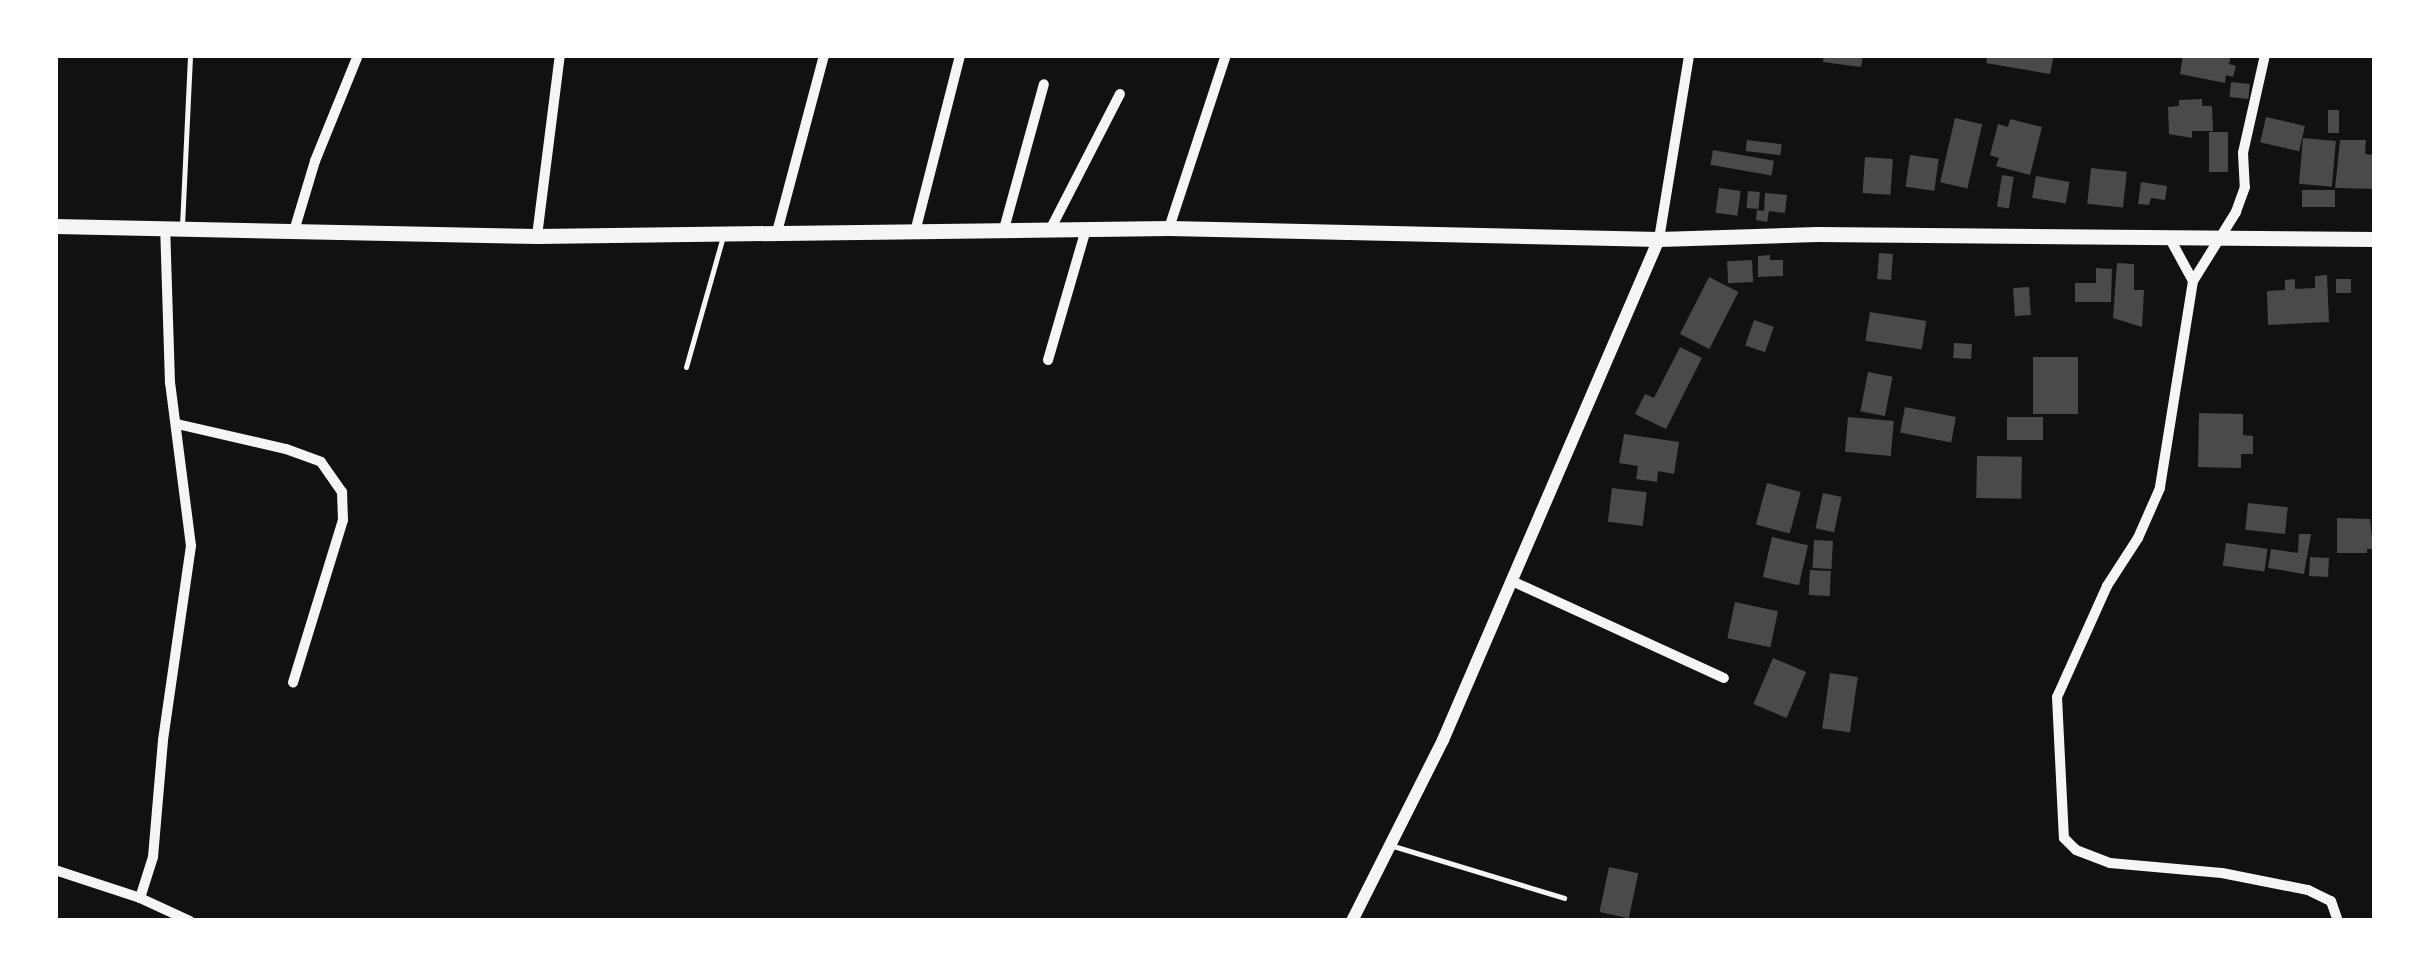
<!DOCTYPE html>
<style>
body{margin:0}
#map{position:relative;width:2430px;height:976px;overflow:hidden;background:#111;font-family:Lato,sans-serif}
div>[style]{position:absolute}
.building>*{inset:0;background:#4a4a4a;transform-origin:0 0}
.service>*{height:5px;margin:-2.5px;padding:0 2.5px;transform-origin:2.5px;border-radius:2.5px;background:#f5f5f5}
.minor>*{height:10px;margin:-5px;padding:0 5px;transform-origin:5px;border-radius:5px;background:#f5f5f5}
.tertiary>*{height:12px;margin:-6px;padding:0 6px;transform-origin:6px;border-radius:6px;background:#f5f5f5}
.secondary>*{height:15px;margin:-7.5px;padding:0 7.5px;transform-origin:7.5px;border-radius:7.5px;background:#f5f5f5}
span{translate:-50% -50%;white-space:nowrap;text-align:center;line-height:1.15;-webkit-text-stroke:10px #fff;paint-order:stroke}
.frame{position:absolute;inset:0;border:58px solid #fff;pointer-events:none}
</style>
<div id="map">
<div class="building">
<div style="clip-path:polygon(1824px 55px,1863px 55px,1861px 67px,1823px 62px)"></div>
<div style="clip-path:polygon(1988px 55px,2054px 55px,2050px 74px,1986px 63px)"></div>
<div style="clip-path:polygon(2183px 55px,2231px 55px,2229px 64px,2236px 66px,2233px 77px,2226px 75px,2225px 83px,2180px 74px)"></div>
<div style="left:2231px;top:82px;width:19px;height:15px;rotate:6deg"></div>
<div style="clip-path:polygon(2202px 99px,2202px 106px,2212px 106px,2213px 131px,2192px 131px,2192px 138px,2169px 134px,2168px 107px,2179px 106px,2179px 100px)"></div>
<div style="left:2328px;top:110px;width:11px;height:23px"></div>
<div style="left:2266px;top:117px;width:40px;height:26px;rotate:13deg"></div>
<div style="left:1955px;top:118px;width:28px;height:66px;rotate:13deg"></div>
<div style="clip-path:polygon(2010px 119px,2042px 127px,2030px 175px,1996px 166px,1999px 158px,1990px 155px,1998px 124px,2008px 127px)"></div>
<div style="left:2228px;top:132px;width:40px;height:19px;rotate:90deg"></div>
<div style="left:2303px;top:138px;width:33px;height:46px;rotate:5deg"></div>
<div style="left:1747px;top:140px;width:35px;height:11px;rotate:7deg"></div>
<div style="clip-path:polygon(2340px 140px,2366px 140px,2365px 154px,2375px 155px,2375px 189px,2335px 188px)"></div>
<div style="left:1713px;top:150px;width:62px;height:15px;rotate:10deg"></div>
<div style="left:1910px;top:155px;width:29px;height:32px;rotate:8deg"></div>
<div style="left:1865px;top:157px;width:28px;height:36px;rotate:4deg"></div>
<div style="left:2091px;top:168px;width:36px;height:36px;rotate:6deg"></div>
<div style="left:2002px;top:175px;width:12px;height:32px;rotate:9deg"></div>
<div style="left:2036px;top:176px;width:34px;height:22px;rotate:10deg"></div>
<div style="clip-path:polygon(2141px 182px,2167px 186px,2165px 200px,2151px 198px,2149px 205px,2138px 204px)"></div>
<div style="left:1719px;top:188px;width:22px;height:25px;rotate:8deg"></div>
<div style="left:2302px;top:190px;width:33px;height:17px"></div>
<div style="left:1748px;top:191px;width:12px;height:17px;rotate:5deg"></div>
<div style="clip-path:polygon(1765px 193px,1787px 195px,1785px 213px,1769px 211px,1767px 222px,1756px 220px,1757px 210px,1764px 211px)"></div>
<div style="left:1879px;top:253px;width:14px;height:26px;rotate:4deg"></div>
<div style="clip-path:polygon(1770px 255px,1770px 260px,1783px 260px,1783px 276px,1758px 277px,1758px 256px)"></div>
<div style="left:1752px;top:260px;width:22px;height:25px;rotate:87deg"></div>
<div style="clip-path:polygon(2117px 263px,2134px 264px,2134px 290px,2144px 290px,2142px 327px,2113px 318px)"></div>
<div style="clip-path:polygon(2096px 268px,2112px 269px,2111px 302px,2075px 302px,2075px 283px,2096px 283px)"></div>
<div style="clip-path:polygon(2327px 275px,2329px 322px,2268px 325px,2267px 291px,2285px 290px,2285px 280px,2295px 279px,2295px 289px,2315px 288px,2315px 276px)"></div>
<div style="left:1709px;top:277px;width:33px;height:64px;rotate:27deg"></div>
<div style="left:2336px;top:279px;width:15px;height:14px"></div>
<div style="left:2029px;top:287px;width:28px;height:16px;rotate:86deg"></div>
<div style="left:1870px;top:312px;width:57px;height:29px;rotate:9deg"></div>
<div style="left:1754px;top:320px;width:21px;height:27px;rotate:19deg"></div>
<div style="left:1954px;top:343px;width:18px;height:15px;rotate:3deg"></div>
<div style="clip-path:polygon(1680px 347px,1702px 358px,1666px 429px,1635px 414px,1645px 394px,1654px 398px)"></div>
<div style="left:2033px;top:357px;width:45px;height:57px"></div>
<div style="left:1868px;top:372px;width:25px;height:40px;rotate:11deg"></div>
<div style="left:1905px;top:407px;width:52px;height:26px;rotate:11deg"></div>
<div style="clip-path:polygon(2199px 413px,2243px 414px,2243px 435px,2253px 436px,2253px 454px,2241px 454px,2241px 468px,2198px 467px)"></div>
<div style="left:1848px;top:417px;width:46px;height:35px;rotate:5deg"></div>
<div style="left:2007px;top:417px;width:36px;height:23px"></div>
<div style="clip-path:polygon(1624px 434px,1679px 442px,1674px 474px,1658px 471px,1657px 482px,1636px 479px,1638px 466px,1619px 463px)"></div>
<div style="left:1977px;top:456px;width:45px;height:42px;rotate:1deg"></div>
<div style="left:1767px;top:483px;width:35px;height:43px;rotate:15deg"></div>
<div style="left:1612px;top:488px;width:35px;height:34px;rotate:7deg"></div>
<div style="left:1823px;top:493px;width:19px;height:36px;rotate:12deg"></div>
<div style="left:2248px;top:503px;width:40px;height:27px;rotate:6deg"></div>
<div style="clip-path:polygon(2337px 518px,2370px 519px,2373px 549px,2367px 549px,2367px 553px,2337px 553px)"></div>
<div style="clip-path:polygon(2299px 534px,2311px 534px,2304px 574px,2268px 568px,2271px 549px,2298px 553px)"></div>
<div style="left:1772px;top:537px;width:37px;height:41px;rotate:13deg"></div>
<div style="left:1814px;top:540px;width:19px;height:28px;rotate:3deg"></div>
<div style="left:2226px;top:543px;width:42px;height:23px;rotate:8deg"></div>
<div style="left:2310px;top:557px;width:19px;height:19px;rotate:3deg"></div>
<div style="left:1810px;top:570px;width:21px;height:25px;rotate:3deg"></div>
<div style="left:1735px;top:602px;width:44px;height:37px;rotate:12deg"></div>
<div style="left:1773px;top:658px;width:36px;height:50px;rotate:23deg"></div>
<div style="left:1830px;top:673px;width:28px;height:56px;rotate:8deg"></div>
<div style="left:1609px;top:867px;width:30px;height:46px;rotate:12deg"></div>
</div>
<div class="service">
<div style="left:182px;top:226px;width:171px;rotate:-87.3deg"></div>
<div style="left:686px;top:367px;width:136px;rotate:-74.2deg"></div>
<div style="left:1390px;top:845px;width:182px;rotate:16.9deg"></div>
</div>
<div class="minor">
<div style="left:2265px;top:55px;width:100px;rotate:102.7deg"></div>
<div style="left:2243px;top:153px;width:34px;rotate:87deg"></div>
<div style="left:2245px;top:187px;width:27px;rotate:110deg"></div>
<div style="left:2236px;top:212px;width:81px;rotate:121.9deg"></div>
<div style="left:2193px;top:281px;width:210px;rotate:99.1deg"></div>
<div style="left:2160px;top:488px;width:55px;rotate:113.7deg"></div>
<div style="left:2138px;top:538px;width:57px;rotate:122.9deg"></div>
<div style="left:2107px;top:586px;width:122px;rotate:114.2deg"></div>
<div style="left:2057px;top:697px;width:141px;rotate:87.2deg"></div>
<div style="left:2064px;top:838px;width:17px;rotate:45deg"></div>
<div style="left:2076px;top:850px;width:36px;rotate:21deg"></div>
<div style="left:2110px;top:863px;width:112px;rotate:5.1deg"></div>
<div style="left:2222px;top:873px;width:88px;rotate:11.2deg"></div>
<div style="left:2308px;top:890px;width:25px;rotate:26deg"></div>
<div style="left:2331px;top:901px;width:21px;rotate:71deg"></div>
<div style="left:1169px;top:228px;width:182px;rotate:-71.8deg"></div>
<div style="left:1004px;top:229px;width:150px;rotate:-74.6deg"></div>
<div style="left:1050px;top:230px;width:153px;rotate:-62.8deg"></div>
<div style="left:294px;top:231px;width:73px;rotate:-73.3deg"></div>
<div style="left:315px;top:161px;width:114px;rotate:-67.9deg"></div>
<div style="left:777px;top:232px;width:183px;rotate:-75.1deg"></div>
<div style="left:915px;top:232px;width:183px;rotate:-75.7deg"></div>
<div style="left:537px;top:236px;width:182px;rotate:-82.8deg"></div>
<div style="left:2169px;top:237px;width:50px;rotate:61.4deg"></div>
<div style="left:1659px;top:239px;width:186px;rotate:-80.7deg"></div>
<div style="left:1048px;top:360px;width:136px;rotate:-73.8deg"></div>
<div style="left:177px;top:424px;width:112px;rotate:12.9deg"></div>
<div style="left:286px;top:449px;width:37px;rotate:20deg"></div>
<div style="left:321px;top:462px;width:37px;rotate:55deg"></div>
<div style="left:342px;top:492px;width:28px;rotate:88deg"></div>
<div style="left:343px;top:520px;width:170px;rotate:107.1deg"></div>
<div style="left:1512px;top:581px;width:233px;rotate:24.6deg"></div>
<div style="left:55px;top:870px;width:89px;rotate:18.2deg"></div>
<div style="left:140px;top:898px;width:43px;rotate:-72.4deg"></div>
<div style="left:153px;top:857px;width:117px;rotate:-85.1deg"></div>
<div style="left:163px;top:740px;width:196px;rotate:-81.8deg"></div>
<div style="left:191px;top:546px;width:164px;rotate:-97.3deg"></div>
<div style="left:170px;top:383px;width:156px;rotate:-91.8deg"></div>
<div style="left:140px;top:898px;width:55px;rotate:24.7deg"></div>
</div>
<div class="tertiary">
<div style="left:1352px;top:921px;width:203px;rotate:-63.3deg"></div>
<div style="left:1443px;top:740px;width:546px;rotate:-66.68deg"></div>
</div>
<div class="secondary">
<div style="left:55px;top:226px;width:482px;rotate:1.2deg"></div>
<div style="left:537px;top:236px;width:632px;rotate:-0.73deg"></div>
<div style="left:1169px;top:228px;width:490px;rotate:1.3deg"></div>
<div style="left:1659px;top:239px;width:158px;rotate:-1.8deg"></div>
<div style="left:1817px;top:234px;width:558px;rotate:0.51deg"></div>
</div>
<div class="frame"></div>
</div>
